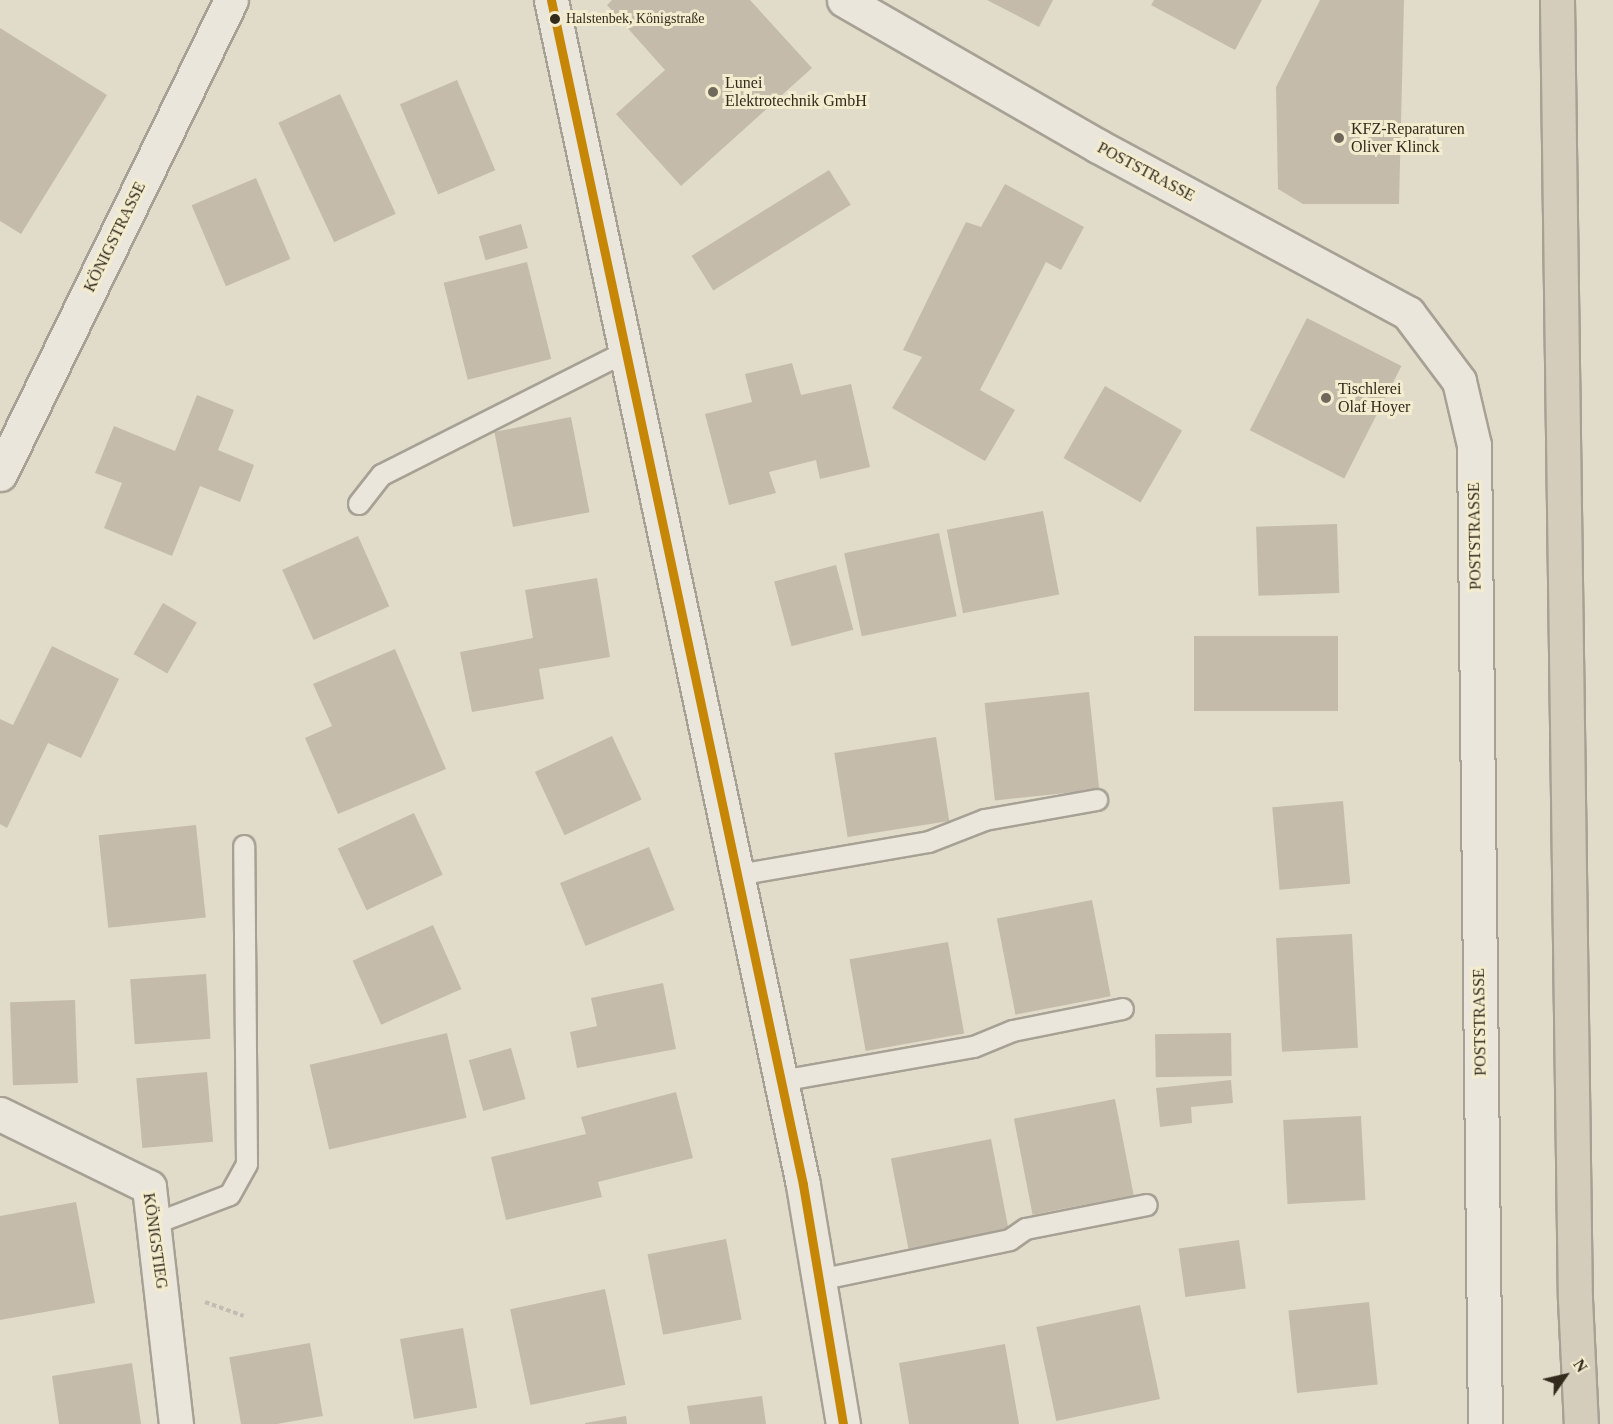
<!DOCTYPE html>
<meta charset="utf-8">
<style>
body{margin:0}
#map{position:relative;width:1613px;height:1424px;overflow:hidden;background:#e1dcca;font-family:"Times New Roman",serif}
div>[style]{position:absolute}
.building>*{inset:0;background:#c5bbab;transform-origin:0 0}
.path>*{height:4px;margin-top:-2px;transform-origin:0;background:repeating-linear-gradient(90deg,#c2bdb3 0 4.5px,transparent 0 7.5px)}
.roads{filter:drop-shadow(2px 0 #a6a194) drop-shadow(-2px 0 #a6a194) drop-shadow(0 2px #a6a194) drop-shadow(0 -2px #a6a194)}
.lane>*{height:20px;margin:-10px;padding:0 10px;transform-origin:10px;border-radius:10px;background:#eae6db}
.street>*{height:33px;margin:-16.5px;padding:0 16.5px;transform-origin:16.5px;border-radius:16.5px;background:#eae6db}
.secondary>*{height:33px;margin:-16.5px;padding:0 16.5px;transform-origin:16.5px;border-radius:16.5px;background:#eae6db}
.highway>*{height:33px;margin:-16.5px;padding:0 16.5px;transform-origin:16.5px;border-radius:16.5px;background:#d4cdbb}
.bus-1>*{height:9px;margin:-4.5px;padding:0 4.5px;transform-origin:4.5px;border-radius:4.5px;background:#c68707}
.dots>*{width:16px;height:16px;translate:-50% -50%;box-sizing:border-box;border:3px solid #f3eccf;border-radius:50%}
span{translate:-50% -50%;white-space:nowrap;text-align:center;line-height:1.15;-webkit-text-stroke:6px #f3eccf;paint-order:stroke}
.bus-label{font-size:14px;color:#332a1d}
.left{translate:0 -50%;text-align:left}
.poi-label{font-size:16px;color:#332a1d}
.street-label{font-size:16px;color:#332a1d}
.north{position:absolute;left:1535px;top:1346px;width:60px;height:60px;-webkit-text-stroke:4px #f3eccf;paint-order:stroke;rotate:56deg;font-size:16px;font-weight:700;line-height:24px;text-align:center;color:#332a1d}
.north::after{content:'';display:block;margin:auto;width:21px;height:27px;background:#332a1d;clip-path:polygon(50% 0,100% 100%,50% 72%,0 100%)}
</style>
<div id="map">
<div class="building">
<div style="clip-path:polygon(612px 0,750px 0,812px 68px,681px 186px,616px 114px,665px 70px,607px 5px)"></div>
<div style="clip-path:polygon(987px 0,1053px 0,1039px 27px)"></div>
<div style="clip-path:polygon(1154px 0,1262px 0,1235px 50px,1151px 5px)"></div>
<div style="clip-path:polygon(1320px 0,1404px 0,1399px 204px,1303px 204px,1278px 189px,1276px 87px)"></div>
<div style="clip-path:polygon(0 28px,107px 95px,21px 234px,0 221px)"></div>
<div style="left:457px;top:80px;width:98px;height:62px;rotate:67deg"></div>
<div style="left:340px;top:94px;width:132px;height:68px;rotate:65deg"></div>
<div style="left:829px;top:170px;width:41px;height:162px;rotate:58deg"></div>
<div style="left:256px;top:178px;width:88px;height:70px;rotate:67deg"></div>
<div style="clip-path:polygon(1005px 184px,1084px 227px,1061px 270px,1046px 262px,980px 390px,1015px 410px,985px 461px,892px 408px,922px 357px,903px 350px,946px 262px,966px 222px,981px 227px)"></div>
<div style="left:521px;top:224px;width:25px;height:44px;rotate:74deg"></div>
<div style="left:527px;top:262px;width:100px;height:86px;rotate:76deg"></div>
<div style="left:1307px;top:318px;width:106px;height:126px;rotate:27deg"></div>
<div style="clip-path:polygon(792px 363px,801px 395px,851px 384px,870px 467px,820px 479px,816px 460px,769px 472px,776px 493px,729px 505px,705px 414px,752px 402px,745px 374px)"></div>
<div style="left:1105px;top:386px;width:89px;height:83px;rotate:30deg"></div>
<div style="clip-path:polygon(197px 395px,234px 410px,218px 450px,254px 465px,240px 502px,200px 486px,172px 556px,104px 528px,122px 483px,95px 473px,114px 426px,175px 451px)"></div>
<div style="left:571px;top:417px;width:97px;height:78px;rotate:79deg"></div>
<div style="left:1043px;top:511px;width:85px;height:98px;rotate:79deg"></div>
<div style="left:1337px;top:524px;width:69px;height:81px;rotate:88deg"></div>
<div style="left:939px;top:533px;width:85px;height:97px;rotate:78deg"></div>
<div style="left:358px;top:536px;width:77px;height:83px;rotate:66deg"></div>
<div style="left:836px;top:565px;width:67px;height:64px;rotate:75deg"></div>
<div style="clip-path:polygon(597px 578px,610px 657px,539px 669px,544px 699px,472px 712px,460px 652px,533px 638px,525px 590px)"></div>
<div style="left:163px;top:603px;width:39px;height:59px;rotate:30deg"></div>
<div style="left:1194px;top:636px;width:144px;height:75px"></div>
<div style="clip-path:polygon(52px 646px,119px 679px,81px 758px,48px 743px,7px 828px,0 824px,0 719px,13px 725px)"></div>
<div style="clip-path:polygon(395px 649px,446px 769px,338px 814px,305px 738px,332px 726px,313px 684px)"></div>
<div style="left:1089px;top:692px;width:98px;height:105px;rotate:84deg"></div>
<div style="left:612px;top:736px;width:70px;height:85px;rotate:65deg"></div>
<div style="left:936px;top:737px;width:85px;height:103px;rotate:81deg"></div>
<div style="left:1343px;top:801px;width:83px;height:71px;rotate:85deg"></div>
<div style="left:414px;top:813px;width:68px;height:84px;rotate:65deg"></div>
<div style="left:196px;top:825px;width:93px;height:98px;rotate:84deg"></div>
<div style="left:649px;top:847px;width:68px;height:96px;rotate:68deg"></div>
<div style="left:1092px;top:900px;width:98px;height:97px;rotate:79deg"></div>
<div style="left:433px;top:925px;width:70px;height:88px;rotate:66deg"></div>
<div style="left:1352px;top:934px;width:114px;height:76px;rotate:87deg"></div>
<div style="left:948px;top:942px;width:93px;height:100px;rotate:80deg"></div>
<div style="left:206px;top:974px;width:65px;height:76px;rotate:86deg"></div>
<div style="clip-path:polygon(663px 983px,676px 1049px,577px 1068px,570px 1032px,597px 1026px,591px 998px)"></div>
<div style="left:75px;top:1000px;width:83px;height:65px;rotate:88deg"></div>
<div style="left:447px;top:1033px;width:87px;height:141px;rotate:77deg"></div>
<div style="left:1231px;top:1033px;width:43px;height:76px;rotate:89deg"></div>
<div style="left:511px;top:1048px;width:53px;height:44px;rotate:74deg"></div>
<div style="left:207px;top:1072px;width:70px;height:71px;rotate:85deg"></div>
<div style="clip-path:polygon(1231px 1080px,1233px 1103px,1191px 1107px,1192px 1123px,1160px 1127px,1156px 1088px)"></div>
<div style="clip-path:polygon(676px 1092px,693px 1158px,598px 1182px,602px 1197px,506px 1220px,491px 1157px,586px 1134px,581px 1117px)"></div>
<div style="left:1115px;top:1099px;width:98px;height:103px;rotate:79deg"></div>
<div style="left:1361px;top:1116px;width:84px;height:78px;rotate:87deg"></div>
<div style="left:991px;top:1139px;width:92px;height:102px;rotate:79deg"></div>
<div style="clip-path:polygon(76px 1202px,95px 1303px,0 1320px,0 1216px)"></div>
<div style="left:726px;top:1239px;width:82px;height:80px;rotate:79deg"></div>
<div style="left:1239px;top:1240px;width:49px;height:61px;rotate:82deg"></div>
<div style="left:605px;top:1289px;width:98px;height:97px;rotate:78deg"></div>
<div style="left:1369px;top:1302px;width:83px;height:81px;rotate:84deg"></div>
<div style="left:1140px;top:1305px;width:96px;height:106px;rotate:78deg"></div>
<div style="left:463px;top:1328px;width:81px;height:64px;rotate:80deg"></div>
<div style="left:310px;top:1343px;width:74px;height:82px;rotate:80deg"></div>
<div style="clip-path:polygon(1005px 1344px,1019px 1424px,909px 1424px,899px 1363px)"></div>
<div style="clip-path:polygon(132px 1363px,141px 1424px,59px 1424px,52px 1376px)"></div>
<div style="clip-path:polygon(762px 1396px,766px 1424px,690px 1424px,687px 1406px)"></div>
<div style="clip-path:polygon(626px 1416px,627px 1424px,585px 1424px,585px 1423px)"></div>
</div>
<div class="path">
<div style="left:205px;top:1302px;width:41px;rotate:19.7deg"></div>
</div>
<div class="roads">
<div class="lane">
<div style="left:359px;top:504px;width:37px;rotate:-52deg"></div>
<div style="left:382px;top:475px;width:272px;rotate:-26.8deg"></div>
<div style="left:738px;top:875px;width:194px;rotate:-9.8deg"></div>
<div style="left:929px;top:842px;width:60px;rotate:-21.4deg"></div>
<div style="left:985px;top:820px;width:114px;rotate:-10.1deg"></div>
<div style="left:781px;top:1081px;width:196px;rotate:-10deg"></div>
<div style="left:974px;top:1047px;width:42px;rotate:-22.3deg"></div>
<div style="left:1013px;top:1031px;width:112px;rotate:-11.3deg"></div>
<div style="left:154px;top:1224px;width:81px;rotate:-20.9deg"></div>
<div style="left:230px;top:1195px;width:35px;rotate:-61deg"></div>
<div style="left:247px;top:1164px;width:318px;rotate:-90.5deg"></div>
<div style="left:819px;top:1280px;width:195px;rotate:-11.8deg"></div>
<div style="left:1010px;top:1240px;width:19px;rotate:-35deg"></div>
<div style="left:1026px;top:1229px;width:123px;rotate:-11.2deg"></div>
</div>
<div class="street">
<div style="left:844px;top:0;width:293px;rotate:29.9deg"></div>
<div style="left:1098px;top:146px;width:352px;rotate:28.3deg"></div>
<div style="left:1408px;top:313px;width:85px;rotate:53.1deg"></div>
<div style="left:1459px;top:381px;width:66px;rotate:76.8deg"></div>
<div style="left:1474px;top:445px;width:979px;rotate:89.36deg"></div>
<div style="left:0;top:474px;width:527px;rotate:-64.02deg"></div>
<div style="left:0;top:1114px;width:166px;rotate:26.1deg"></div>
<div style="left:149px;top:1187px;width:239px;rotate:83.5deg"></div>
</div>
<div class="secondary">
<div style="left:551px;top:0;width:1211px;rotate:77.99deg"></div>
<div style="left:803px;top:1185px;width:242px;rotate:80.5deg"></div>
</div>
<div class="highway">
<div style="left:1557px;top:0;width:1299px;rotate:89.21deg"></div>
<div style="left:1575px;top:1299px;width:125px;rotate:87.3deg"></div>
</div>
</div>
<div class="bus-1">
<div style="left:551px;top:0;width:1211px;rotate:77.99deg"></div>
<div style="left:803px;top:1185px;width:242px;rotate:80.5deg"></div>
</div>
<div class="dots">
<div style="left:555px;top:19px;background:#332a1d"></div>
<div style="left:713px;top:92px;background:#70685a"></div>
<div style="left:1339px;top:138px;background:#70685a"></div>
<div style="left:1326px;top:398px;background:#70685a"></div>
</div>
<div class="bus-label">
<span class="left" style="left:566px;top:19px">Halstenbek, Königstraße</span>
</div>
<div class="poi-label">
<span class="left" style="left:725px;top:92px">Lunei<br>Elektrotechnik GmbH</span>
<span class="left" style="left:1351px;top:138px">KFZ-Reparaturen<br>Oliver Klinck</span>
<span class="left" style="left:1338px;top:398px">Tischlerei<br>Olaf Hoyer</span>
</div>
<div class="street-label">
<span style="left:1146px;top:172px;rotate:28deg">POSTSTRASSE</span>
<span style="left:115px;top:237px;rotate:-64deg">KÖNIGSTRASSE</span>
<span style="left:1475px;top:536px;rotate:-91deg">POSTSTRASSE</span>
<span style="left:1480px;top:1022px;rotate:-91deg">POSTSTRASSE</span>
<span style="left:155px;top:1241px;rotate:82deg">KÖNIGSTIEG</span>
</div>
<div class="north">N</div>
</div>
